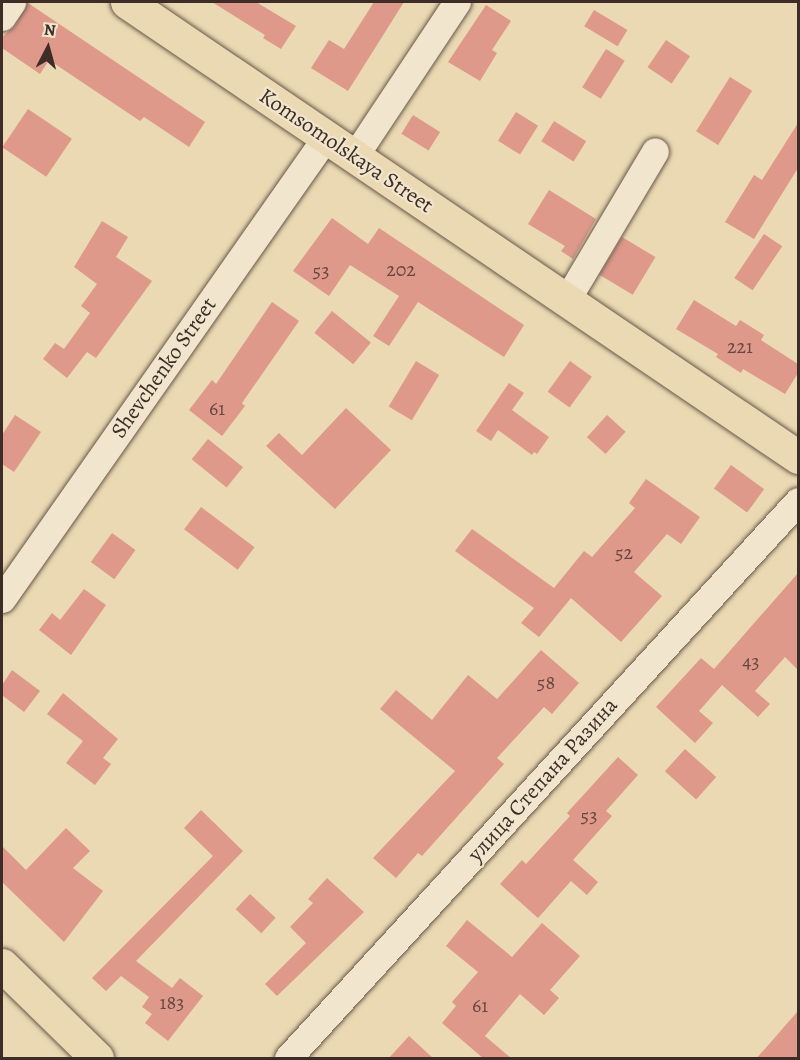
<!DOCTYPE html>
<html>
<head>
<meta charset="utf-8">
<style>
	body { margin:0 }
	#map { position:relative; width:800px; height:1060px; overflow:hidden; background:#ead9b2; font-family:Alegreya,serif }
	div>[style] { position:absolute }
	.building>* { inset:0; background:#de998b; transform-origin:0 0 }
	.roads { filter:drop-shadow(0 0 2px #69584a) drop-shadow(0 0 2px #69584a) }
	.minor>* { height:27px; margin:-13.5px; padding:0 13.5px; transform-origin:13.5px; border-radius:13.5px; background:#f1e6cd }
	.major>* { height:33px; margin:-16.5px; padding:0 16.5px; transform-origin:16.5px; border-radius:16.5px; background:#ead9b2 }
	span { translate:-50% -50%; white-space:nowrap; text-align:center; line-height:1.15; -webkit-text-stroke:4.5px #f1e6cd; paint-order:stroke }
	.number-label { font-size:20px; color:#664840 }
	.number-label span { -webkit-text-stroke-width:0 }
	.street-label { font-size:22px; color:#3e2d27 }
	.frame { position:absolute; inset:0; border:3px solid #3e2d27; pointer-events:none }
	.north { position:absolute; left:18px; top:18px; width:60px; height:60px; -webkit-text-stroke:4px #f1e6cd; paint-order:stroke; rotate:6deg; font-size:16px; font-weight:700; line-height:24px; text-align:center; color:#3e2d27 }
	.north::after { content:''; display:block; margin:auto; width:21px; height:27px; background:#3e2d27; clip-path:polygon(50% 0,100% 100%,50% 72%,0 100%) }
</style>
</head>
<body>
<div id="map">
	<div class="building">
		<div style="clip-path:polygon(212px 2px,256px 2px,296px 26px,281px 49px,263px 38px,265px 35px)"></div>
		<div style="clip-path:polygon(374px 2px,404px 2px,348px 91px,311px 68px,329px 40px,344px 49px)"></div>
		<div style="clip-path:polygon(28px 3px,205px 122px,189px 147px,144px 117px,140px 121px,49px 60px,40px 74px,2px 48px,2px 37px,15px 26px)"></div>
		<div style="clip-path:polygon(486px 5px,511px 21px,492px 50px,497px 53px,480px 81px,448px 62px)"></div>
		<div style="left:594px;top:10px;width:39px;height:19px;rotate:31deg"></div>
		<div style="left:666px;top:40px;width:29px;height:33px;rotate:34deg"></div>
		<div style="left:606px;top:49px;width:22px;height:45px;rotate:32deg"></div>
		<div style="left:730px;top:77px;width:26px;height:64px;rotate:32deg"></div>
		<div style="left:28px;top:109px;width:53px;height:46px;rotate:34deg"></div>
		<div style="left:516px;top:112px;width:26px;height:34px;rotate:32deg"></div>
		<div style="left:413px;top:115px;width:32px;height:22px;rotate:32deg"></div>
		<div style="left:554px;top:121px;width:38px;height:24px;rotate:32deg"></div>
		<div style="clip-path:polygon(798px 123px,798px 168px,754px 239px,725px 222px,754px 175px,762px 180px)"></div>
		<div style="clip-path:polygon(549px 190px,596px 219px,573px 259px,561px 251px,565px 246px,528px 224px)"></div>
		<div style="clip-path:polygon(332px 218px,368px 244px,379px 228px,524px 325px,504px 357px,418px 302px,389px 346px,373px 336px,399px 296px,350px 265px,329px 296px,293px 271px)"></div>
		<div style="clip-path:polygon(102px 221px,128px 237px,116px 257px,152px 281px,96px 358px,87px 352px,67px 378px,43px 359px,55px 343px,64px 349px,90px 313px,81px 306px,97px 284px,74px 267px)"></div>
		<div style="left:764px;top:234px;width:22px;height:53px;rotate:34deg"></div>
		<div style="left:622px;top:237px;width:39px;height:44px;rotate:31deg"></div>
		<div style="clip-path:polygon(694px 300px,736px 326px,740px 320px,764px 335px,761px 340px,798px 364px,798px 373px,785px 394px,743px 369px,741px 373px,716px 357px,718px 354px,676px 329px)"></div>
		<div style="clip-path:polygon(272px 302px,299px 321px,242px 403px,245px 406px,222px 436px,189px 410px,212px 380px,216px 384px)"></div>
		<div style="left:332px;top:311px;width:50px;height:28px;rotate:39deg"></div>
		<div style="left:416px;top:361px;width:27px;height:53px;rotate:31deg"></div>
		<div style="left:570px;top:361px;width:27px;height:38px;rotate:36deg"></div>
		<div style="clip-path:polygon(509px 383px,524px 393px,512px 410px,549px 437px,537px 454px,534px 452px,532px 455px,498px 430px,491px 441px,476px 431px)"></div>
		<div style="clip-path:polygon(346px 408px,391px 450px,335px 509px,266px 446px,279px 433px,302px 455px)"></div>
		<div style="clip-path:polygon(15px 415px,41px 432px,14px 472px,2px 464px,2px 435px)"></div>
		<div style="left:607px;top:415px;width:25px;height:30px;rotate:42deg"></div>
		<div style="left:208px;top:439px;width:45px;height:26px;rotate:39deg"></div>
		<div style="left:731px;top:465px;width:41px;height:29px;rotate:36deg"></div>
		<div style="clip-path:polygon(646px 479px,700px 517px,681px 544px,667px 534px,634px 572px,662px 596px,621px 642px,571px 598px,539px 637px,521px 623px,534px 608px,455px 551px,472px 529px,554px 588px,584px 551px,592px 557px,635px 508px,629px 503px)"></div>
		<div style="left:201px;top:507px;width:67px;height:28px;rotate:37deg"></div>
		<div style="left:112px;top:533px;width:29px;height:36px;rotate:36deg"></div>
		<div style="clip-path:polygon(798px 573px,798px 670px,785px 657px,755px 691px,770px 704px,758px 717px,722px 685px,699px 711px,713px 723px,695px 743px,656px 707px,701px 658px,714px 669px)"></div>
		<div style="clip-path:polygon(84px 589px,106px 605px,71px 655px,39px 630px,52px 613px,60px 620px)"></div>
		<div style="clip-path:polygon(541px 650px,579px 683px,552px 714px,544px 707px,497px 758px,504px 764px,464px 809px,422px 856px,418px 853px,396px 878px,373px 858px,455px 771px,380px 709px,396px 690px,432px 720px,468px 675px,497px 699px)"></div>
		<div style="clip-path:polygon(12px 670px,40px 691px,24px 712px,2px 695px,2px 685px)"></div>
		<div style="clip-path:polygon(63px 693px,118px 739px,103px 758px,111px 764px,95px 785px,66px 763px,83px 741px,47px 714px)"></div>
		<div style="left:685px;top:749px;width:42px;height:30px;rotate:42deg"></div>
		<div style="clip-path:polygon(618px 757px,638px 775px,606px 811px,612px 816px,573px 860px,598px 882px,587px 895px,571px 881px,538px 918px,500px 884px,522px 860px,526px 864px,570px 816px,567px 813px)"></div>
		<div style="clip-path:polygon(201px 810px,243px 851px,136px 961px,172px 988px,180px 978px,203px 996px,168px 1041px,145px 1023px,152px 1014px,142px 1007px,149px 997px,121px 976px,106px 991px,92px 978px,213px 856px,184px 828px)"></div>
		<div style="clip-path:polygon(66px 828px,90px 851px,73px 868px,103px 891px,64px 942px,2px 882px,2px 846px,26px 870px)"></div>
		<div style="clip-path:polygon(327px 878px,364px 912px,277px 996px,265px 984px,306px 943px,290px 927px,313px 903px,308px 899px)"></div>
		<div style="left:250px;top:894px;width:35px;height:21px;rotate:43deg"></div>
		<div style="clip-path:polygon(467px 920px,512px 957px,542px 923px,580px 956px,550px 990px,559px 998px,544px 1015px,520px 994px,485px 1036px,512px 1059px,484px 1059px,442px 1023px,456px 1006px,452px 1002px,478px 972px,446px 946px)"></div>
		<div style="clip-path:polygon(798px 1011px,798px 1059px,756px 1059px)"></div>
		<div style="clip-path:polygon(409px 1036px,434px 1059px,388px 1059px)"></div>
	</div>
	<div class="roads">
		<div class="minor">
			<div style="left:2px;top:17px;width:18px;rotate:-56deg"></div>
			<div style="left:354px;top:157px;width:186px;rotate:-56.4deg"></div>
			<div style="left:566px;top:301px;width:174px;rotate:-59.3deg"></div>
			<div style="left:2px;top:599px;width:564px;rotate:-54.96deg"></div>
			<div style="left:288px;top:1058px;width:755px;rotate:-47.52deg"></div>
		</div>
		<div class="major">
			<div style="left:127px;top:2px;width:811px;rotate:34.14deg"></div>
			<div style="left:2px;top:965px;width:133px;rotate:44.4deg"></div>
		</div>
	</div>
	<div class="number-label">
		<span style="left:401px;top:269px">202</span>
		<span style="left:321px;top:270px">53</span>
		<span style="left:740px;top:346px">221</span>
		<span style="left:217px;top:408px">61</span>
		<span style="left:624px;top:552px">52</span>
		<span style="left:751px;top:661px">43</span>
		<span style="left:546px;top:682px">58</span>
		<span style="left:589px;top:815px">53</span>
		<span style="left:172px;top:1002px">183</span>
		<span style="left:480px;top:1005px">61</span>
	</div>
	<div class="street-label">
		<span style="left:346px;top:151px;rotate:34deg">Komsomolskaya Street</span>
		<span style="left:164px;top:368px;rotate:-55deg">Shevchenko Street</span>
		<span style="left:543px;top:780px;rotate:-48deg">улица Степана Разина</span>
	</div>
	<div class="frame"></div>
	<div class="north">N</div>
</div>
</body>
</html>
